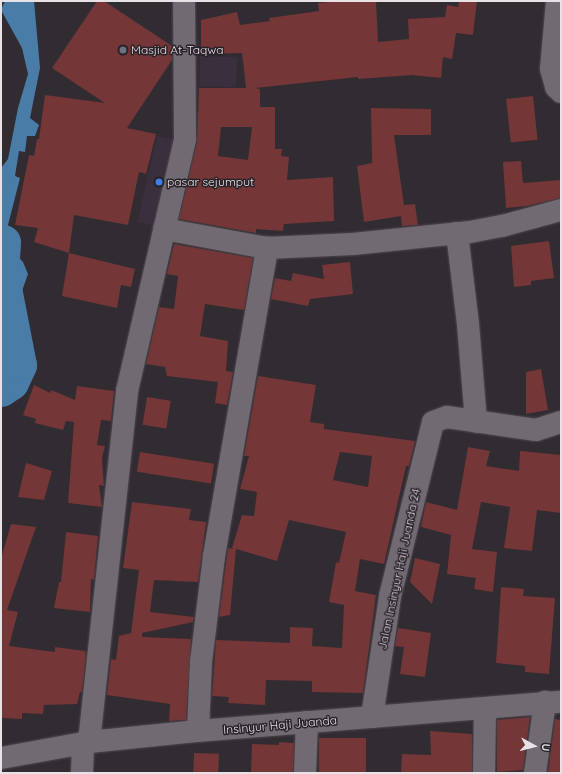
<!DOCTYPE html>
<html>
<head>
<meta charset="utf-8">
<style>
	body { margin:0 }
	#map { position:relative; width:562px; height:774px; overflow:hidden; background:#312b32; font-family:Quicksand,sans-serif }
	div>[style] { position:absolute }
	.built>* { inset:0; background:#3a2f3c; transform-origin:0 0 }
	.water>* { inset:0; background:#497da8 }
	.river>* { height:35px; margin:-17.5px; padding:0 17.5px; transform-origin:17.5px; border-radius:17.5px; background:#497da8 }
	.building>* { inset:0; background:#743637; transform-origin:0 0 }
	.roads { filter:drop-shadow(0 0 1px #4e494f) drop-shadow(0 0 1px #4e494f) }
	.minor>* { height:22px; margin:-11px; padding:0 11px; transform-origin:11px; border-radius:11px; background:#716a72 }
	.dots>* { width:11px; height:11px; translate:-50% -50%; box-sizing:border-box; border:2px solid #272128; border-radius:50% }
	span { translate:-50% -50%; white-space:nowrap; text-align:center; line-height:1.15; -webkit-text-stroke:3px #272128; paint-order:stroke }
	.poi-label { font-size:12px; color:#e6e2e6 }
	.left { translate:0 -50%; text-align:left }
	.street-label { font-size:12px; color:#e6e2e6 }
	.frame { position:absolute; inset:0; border:2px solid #e6e2e6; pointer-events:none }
	.north { position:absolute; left:514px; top:726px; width:40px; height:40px; -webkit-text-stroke:3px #272128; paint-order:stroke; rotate:97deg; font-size:11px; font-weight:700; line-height:16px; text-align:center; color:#e6e2e6 }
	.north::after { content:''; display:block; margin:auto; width:14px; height:18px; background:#e6e2e6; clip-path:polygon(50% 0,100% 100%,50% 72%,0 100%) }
</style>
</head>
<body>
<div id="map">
	<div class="built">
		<div style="left:200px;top:56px;width:37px;height:30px;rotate:2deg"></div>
		<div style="left:157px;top:136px;width:26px;height:88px;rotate:13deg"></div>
	</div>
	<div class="water">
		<div style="clip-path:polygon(5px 1px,34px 1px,40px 68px,30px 118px,39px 125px,35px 136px,27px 136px,25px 152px,19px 151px,15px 176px,20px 178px,8px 225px,10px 248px,23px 262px,28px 274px,22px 291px,1px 289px,1px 168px,8px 159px,18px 108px,28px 74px,22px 48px,1px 10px)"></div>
		<div style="clip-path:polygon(6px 328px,24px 332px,27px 359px,14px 394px,1px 395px,1px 380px,11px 370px,13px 351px)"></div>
	</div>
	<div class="river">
		<div style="left:1px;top:389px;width:12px;rotate:-35deg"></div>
		<div style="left:11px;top:382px;width:19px;rotate:-65deg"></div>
		<div style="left:19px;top:365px;width:95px;rotate:-101deg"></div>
		<div style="left:1px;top:272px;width:30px;rotate:-86deg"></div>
	</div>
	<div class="building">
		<div style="clip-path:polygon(97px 1px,104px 1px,172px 46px,172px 60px,127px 128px,156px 134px,146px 174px,139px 172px,128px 225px,74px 215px,69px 253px,34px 242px,38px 228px,15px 225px,29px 155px,34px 156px,37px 139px,39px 139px,45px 95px,105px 103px,52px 68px)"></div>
		<div style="clip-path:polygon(evenodd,341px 1px,376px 1px,378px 42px,409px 39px,408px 19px,445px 17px,447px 5px,458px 7px,459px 1px,477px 1px,473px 35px,456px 33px,452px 59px,443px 57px,441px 78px,412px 75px,358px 79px,358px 77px,255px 88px,260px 89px,260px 107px,275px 107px,275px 149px,282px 149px,281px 156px,289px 157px,287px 180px,333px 177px,334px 221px,284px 224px,283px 231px,256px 229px,256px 233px,179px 219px,197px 142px,199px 88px,246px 88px,242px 53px,201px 54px,201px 20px,237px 12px,240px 25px,270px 21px,269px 18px,319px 11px,318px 3px,341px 1px,221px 127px,252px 127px,248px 160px,218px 156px,221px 127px)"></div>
		<div style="left:533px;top:96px;width:44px;height:27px;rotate:84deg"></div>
		<div style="clip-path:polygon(371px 108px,431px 109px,431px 135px,394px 135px,404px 205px,415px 204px,418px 225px,402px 226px,401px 216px,364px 222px,357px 166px,372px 163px)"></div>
		<div style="clip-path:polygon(521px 161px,523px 183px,561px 180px,561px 198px,527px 206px,506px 208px,503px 162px)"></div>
		<div style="clip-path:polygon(549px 241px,554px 278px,531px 281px,531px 285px,514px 287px,511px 246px)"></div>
		<div style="clip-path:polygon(174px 244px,253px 258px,244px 310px,205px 304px,200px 336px,228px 341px,226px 371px,233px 372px,227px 405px,215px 403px,218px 382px,167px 376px,165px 367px,146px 364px,159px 307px,174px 309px,178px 276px,167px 274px)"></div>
		<div style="clip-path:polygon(69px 253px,135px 269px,131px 287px,121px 285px,117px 308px,62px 296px)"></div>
		<div style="clip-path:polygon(350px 262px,353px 294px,310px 299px,308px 306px,271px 299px,275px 278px,291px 281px,293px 273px,324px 279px,322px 265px)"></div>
		<div style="clip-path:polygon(541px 369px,548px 410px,526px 414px,526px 372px)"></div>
		<div style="clip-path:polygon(evenodd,258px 376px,316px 385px,310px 422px,324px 424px,324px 429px,415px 441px,409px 466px,406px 466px,384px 564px,360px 559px,355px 591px,376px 595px,363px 693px,312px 692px,312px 681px,266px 680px,265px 705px,228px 703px,229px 697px,212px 696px,216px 640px,290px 643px,290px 627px,313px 628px,312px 646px,342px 648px,344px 605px,329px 602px,336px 562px,339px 563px,346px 532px,289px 520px,277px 561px,236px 549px,230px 615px,219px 617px,228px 548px,235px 549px,232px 548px,242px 515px,254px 516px,257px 492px,240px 489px,249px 456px,244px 456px,258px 376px,340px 452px,372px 456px,368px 487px,333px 480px,340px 452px)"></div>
		<div style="clip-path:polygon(34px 385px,50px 393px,51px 390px,75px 400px,77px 386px,114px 391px,111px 421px,101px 420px,97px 445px,105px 446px,102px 458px,104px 486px,99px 485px,102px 507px,68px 503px,74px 422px,66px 421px,63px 430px,35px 423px,36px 419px,23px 415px)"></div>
		<div style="left:147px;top:397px;width:24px;height:28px;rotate:9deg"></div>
		<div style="clip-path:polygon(468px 447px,490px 451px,486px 466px,519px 471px,520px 451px,561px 455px,561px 513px,537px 510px,532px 551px,504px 548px,510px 507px,481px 502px,472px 549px,497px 552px,493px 592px,474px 589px,476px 578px,447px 574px,451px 535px,421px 527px,426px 502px,457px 510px)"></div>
		<div style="left:140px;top:452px;width:75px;height:20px;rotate:9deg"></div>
		<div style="clip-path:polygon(26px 463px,52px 471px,44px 500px,18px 497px)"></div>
		<div style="clip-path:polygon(132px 502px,191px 509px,189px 520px,206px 522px,198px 582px,154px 580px,150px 612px,194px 617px,193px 622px,142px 633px,142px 637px,191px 639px,186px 720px,169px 721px,170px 704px,107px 695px,111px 659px,116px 660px,119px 636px,131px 633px,139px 570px,123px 568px)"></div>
		<div style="clip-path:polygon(11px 524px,36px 527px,7px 610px,18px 612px,9px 646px,55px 652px,55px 647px,85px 651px,86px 656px,82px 692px,80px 692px,77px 704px,44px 705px,43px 714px,22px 713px,22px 719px,1px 718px,1px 559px)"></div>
		<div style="clip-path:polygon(66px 532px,98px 536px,94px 580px,91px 579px,90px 612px,54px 608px,59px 582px,61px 582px)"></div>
		<div style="clip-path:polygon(415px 558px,440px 564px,432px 604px,410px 582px)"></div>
		<div style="clip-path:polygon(501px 587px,524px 589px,523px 596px,555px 598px,549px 674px,525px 672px,525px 666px,496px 663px)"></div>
		<div style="clip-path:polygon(398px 628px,431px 633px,425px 677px,400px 674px,404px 647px,395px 646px)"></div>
		<div style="clip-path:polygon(530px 717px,523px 770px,497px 772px,497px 720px)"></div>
		<div style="clip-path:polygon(555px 719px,561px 720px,561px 773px,548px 773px)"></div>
		<div style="clip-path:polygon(430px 731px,472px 734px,472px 773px,401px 773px,402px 754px,431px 755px)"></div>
		<div style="left:319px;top:738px;width:47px;height:35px"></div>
		<div style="clip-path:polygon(279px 742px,294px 743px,293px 773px,251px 773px,252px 744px,279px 745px)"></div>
		<div style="left:194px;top:753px;width:25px;height:20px;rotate:2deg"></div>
	</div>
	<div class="roads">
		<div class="minor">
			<div style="left:557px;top:1px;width:68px;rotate:95deg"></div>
			<div style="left:551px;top:69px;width:19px;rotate:74deg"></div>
			<div style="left:556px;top:87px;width:7px;rotate:45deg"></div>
			<div style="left:164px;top:229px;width:105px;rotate:10.5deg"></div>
			<div style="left:267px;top:248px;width:86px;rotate:-2.7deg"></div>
			<div style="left:353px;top:244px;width:118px;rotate:-5.9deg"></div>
			<div style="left:470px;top:232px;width:33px;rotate:-11deg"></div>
			<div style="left:502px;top:226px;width:61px;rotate:-15.2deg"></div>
			<div style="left:457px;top:233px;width:92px;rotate:83.1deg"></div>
			<div style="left:468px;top:324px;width:98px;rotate:85.3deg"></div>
			<div style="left:372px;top:717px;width:122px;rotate:-81.5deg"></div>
			<div style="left:390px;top:596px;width:179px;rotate:-76.1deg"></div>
			<div style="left:433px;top:422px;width:15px;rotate:-20deg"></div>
			<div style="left:447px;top:417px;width:90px;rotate:8.3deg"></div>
			<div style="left:536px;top:430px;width:26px;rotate:-18deg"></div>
			<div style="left:198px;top:731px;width:69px;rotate:-87.5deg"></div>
			<div style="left:201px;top:662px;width:107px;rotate:-83deg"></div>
			<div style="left:214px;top:556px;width:313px;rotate:-80.2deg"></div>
			<div style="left:89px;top:742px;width:353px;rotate:-83.8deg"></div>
			<div style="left:127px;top:391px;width:259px;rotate:-77deg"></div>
			<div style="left:185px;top:139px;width:138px;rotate:-90.4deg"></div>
			<div style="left:1px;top:758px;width:89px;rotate:-10.3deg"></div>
			<div style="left:89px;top:742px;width:110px;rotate:-5.8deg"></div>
			<div style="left:198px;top:731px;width:364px;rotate:-4.6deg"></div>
			<div style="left:82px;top:773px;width:30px;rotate:-88deg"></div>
			<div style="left:305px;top:773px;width:51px;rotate:-87.8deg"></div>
			<div style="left:484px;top:773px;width:64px;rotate:-89.1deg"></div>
			<div style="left:535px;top:773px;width:72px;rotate:-82deg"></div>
		</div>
	</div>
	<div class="dots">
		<div style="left:123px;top:50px;background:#6b7280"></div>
		<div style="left:159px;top:182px;background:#3f7fe0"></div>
	</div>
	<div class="poi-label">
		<span class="left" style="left:131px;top:50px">Masjid At-Taqwa</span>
		<span class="left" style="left:167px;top:182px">pasar sejumput</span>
	</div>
	<div class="street-label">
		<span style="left:399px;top:569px;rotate:-78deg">Jalan Insinyur Haji Juanda 24</span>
		<span style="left:280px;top:725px;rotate:-5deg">Insinyur Haji Juanda</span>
	</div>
	<div class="frame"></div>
	<div class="north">U</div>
</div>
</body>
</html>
